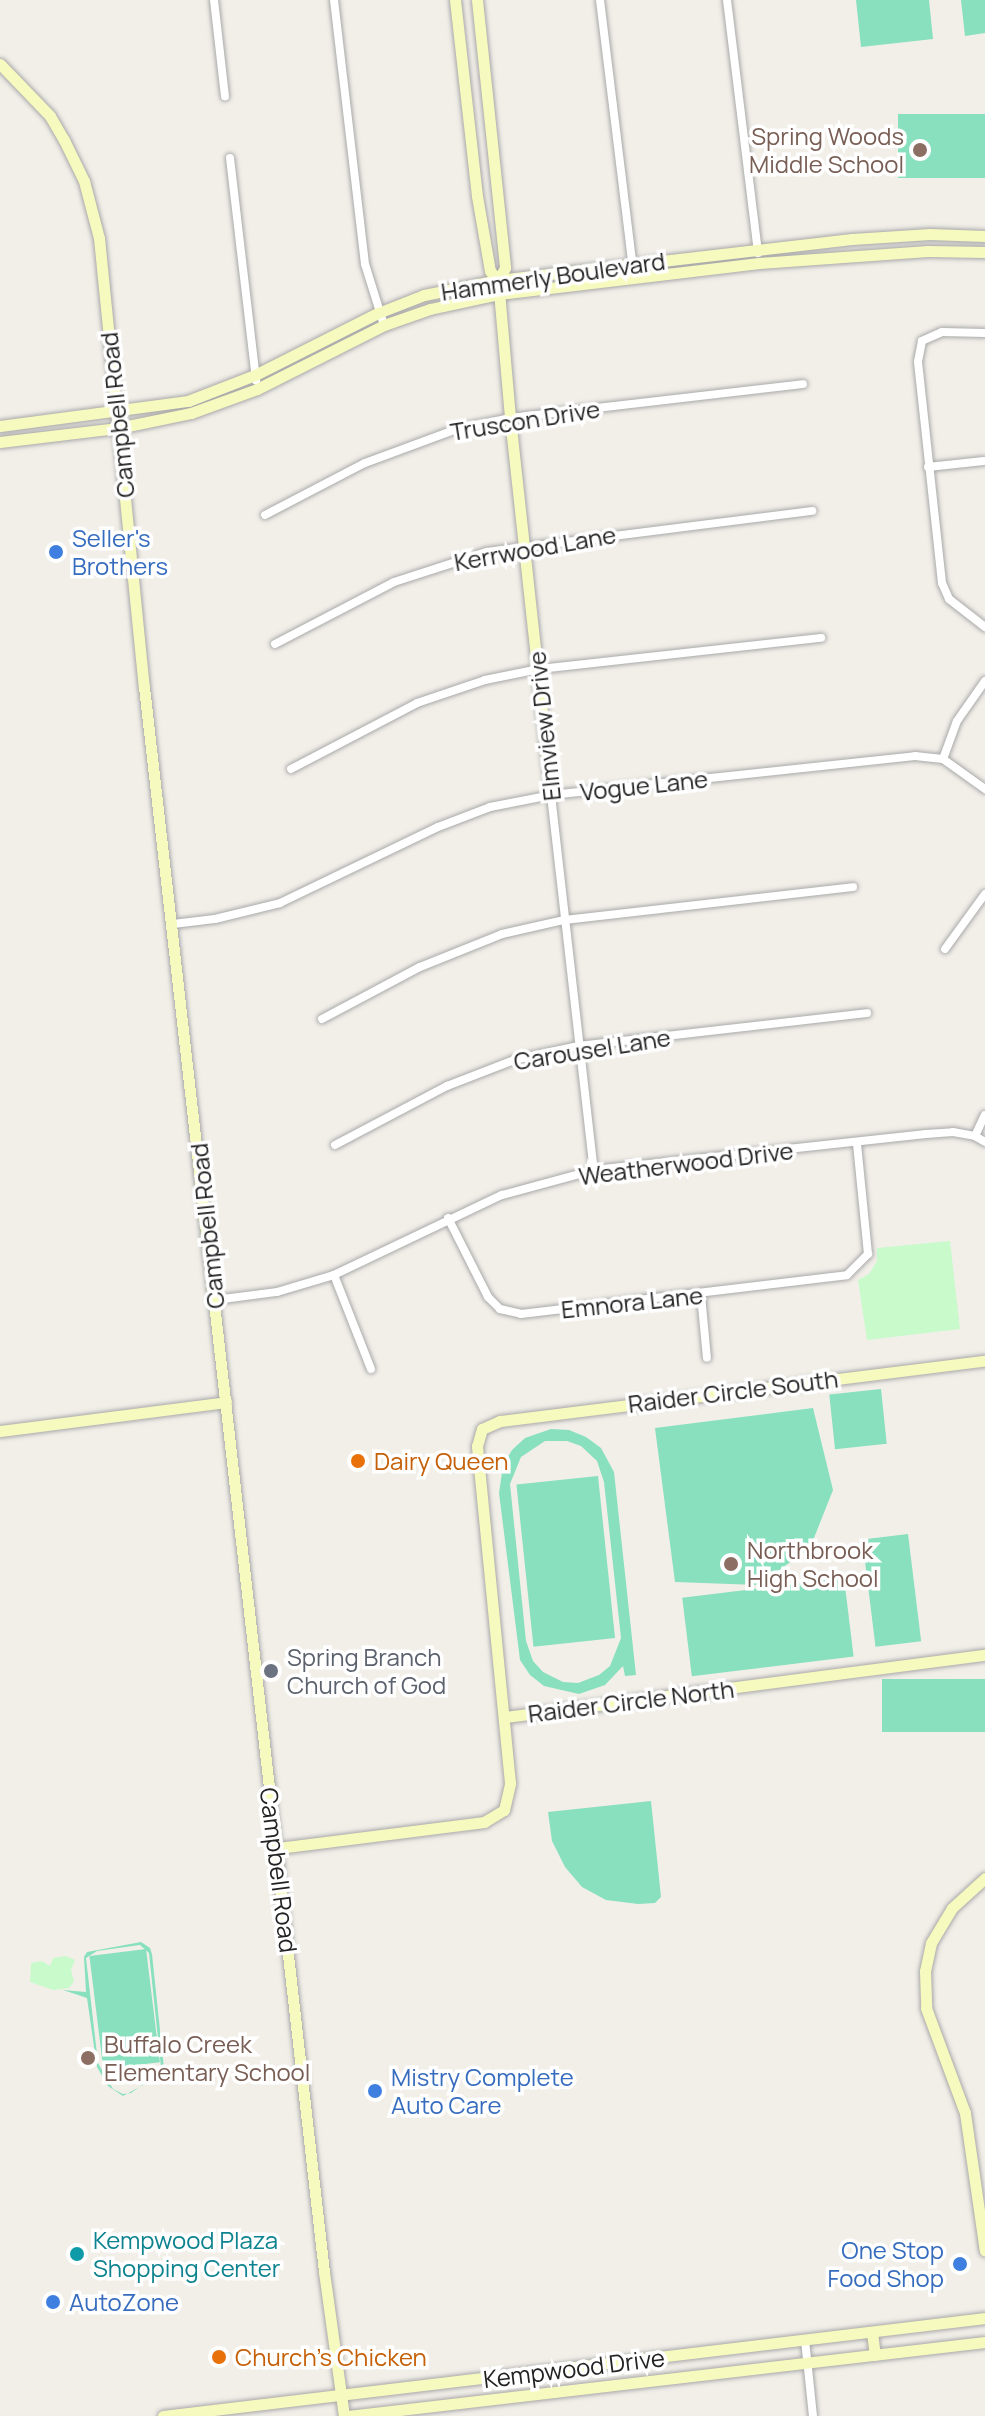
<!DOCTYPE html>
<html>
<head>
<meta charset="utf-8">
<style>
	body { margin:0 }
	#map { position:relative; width:985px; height:2416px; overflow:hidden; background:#f2efe9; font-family:Manrope,sans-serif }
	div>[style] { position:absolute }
	.park>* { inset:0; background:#c8facc }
	.pitch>* { inset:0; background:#88e0be; transform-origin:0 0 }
	.roads { filter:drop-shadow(0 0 2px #a9a9a9) drop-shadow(0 0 2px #a9a9a9) }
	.street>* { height:8px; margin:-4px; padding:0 4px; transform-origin:4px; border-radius:4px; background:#fff }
	.secondary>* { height:11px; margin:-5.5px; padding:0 5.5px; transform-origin:5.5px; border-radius:5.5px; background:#f7fabf }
	.dots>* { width:22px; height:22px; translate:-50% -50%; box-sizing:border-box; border:4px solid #fff; border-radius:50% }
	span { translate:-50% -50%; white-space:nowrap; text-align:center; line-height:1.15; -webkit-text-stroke:7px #fff; paint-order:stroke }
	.education-label { font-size:24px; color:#785e54 }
	.right { translate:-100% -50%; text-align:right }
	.left { translate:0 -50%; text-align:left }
	.street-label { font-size:24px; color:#222 }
	.shop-label { font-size:24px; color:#366cbe }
	.food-label { font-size:24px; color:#c56008 }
	.worship-label { font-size:24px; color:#5b616d }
	.culture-label { font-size:24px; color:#0d838f }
</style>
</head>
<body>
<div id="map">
	<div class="park">
		<div style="clip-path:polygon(950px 1241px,960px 1329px,867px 1340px,858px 1280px,869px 1274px,877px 1261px,877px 1248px)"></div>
		<div style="clip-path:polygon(66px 1956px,75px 1960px,71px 1970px,74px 1981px,69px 1988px,53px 1990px,30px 1982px,31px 1963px,42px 1961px,50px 1966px,53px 1958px)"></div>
	</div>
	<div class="pitch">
		<div style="clip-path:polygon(856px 0,929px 0,933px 39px,861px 47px)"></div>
		<div style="clip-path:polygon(961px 0,985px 0,985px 33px,965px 36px)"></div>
		<div style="left:985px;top:114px;width:64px;height:87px;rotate:90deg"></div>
		<div style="left:881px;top:1389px;width:55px;height:52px;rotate:84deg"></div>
		<div style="clip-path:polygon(813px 1408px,833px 1490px,810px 1548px,758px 1585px,675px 1582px,655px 1428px)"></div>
		<div style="clip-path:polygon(evenodd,551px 1429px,569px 1430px,586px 1437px,601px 1448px,614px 1472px,636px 1675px,625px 1676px,623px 1666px,605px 1685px,579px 1694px,544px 1686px,530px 1675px,520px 1660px,499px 1493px,503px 1466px,512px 1450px,525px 1438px,551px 1429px,545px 1441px,567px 1441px,581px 1446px,597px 1461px,604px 1482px,621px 1638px,610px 1666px,599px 1675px,578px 1683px,563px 1682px,543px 1672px,533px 1661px,526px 1641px,510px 1484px,521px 1457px,545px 1441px)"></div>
		<div style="left:598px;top:1476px;width:163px;height:82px;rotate:84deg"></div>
		<div style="left:908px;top:1534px;width:108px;height:46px;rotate:83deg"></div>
		<div style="left:844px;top:1578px;width:79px;height:163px;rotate:83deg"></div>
		<div style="left:985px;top:1679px;width:53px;height:103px;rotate:90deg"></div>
		<div style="clip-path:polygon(651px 1801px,661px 1897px,655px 1903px,638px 1904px,606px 1900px,582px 1887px,565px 1867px,552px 1841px,548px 1812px)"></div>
		<div style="clip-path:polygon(evenodd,141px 1942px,150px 1948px,152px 1954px,164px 2068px,154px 2079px,123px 2096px,108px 2086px,97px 2067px,87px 1998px,63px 1990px,86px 1992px,84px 1957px,87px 1952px,141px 1942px,140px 1945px,149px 1953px,161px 2067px,152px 2078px,131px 2093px,123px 2094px,113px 2089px,98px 2063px,86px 1958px,97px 1951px,140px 1945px)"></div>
		<div style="left:146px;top:1949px;width:114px;height:57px;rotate:83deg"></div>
	</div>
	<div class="roads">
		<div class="street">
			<div style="left:214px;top:0;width:97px;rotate:83.5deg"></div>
			<div style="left:334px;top:0;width:266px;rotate:83.3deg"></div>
			<div style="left:365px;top:264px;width:64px;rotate:72.7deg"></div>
			<div style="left:600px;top:0;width:279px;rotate:83deg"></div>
			<div style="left:727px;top:0;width:255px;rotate:83deg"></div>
			<div style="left:230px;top:158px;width:224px;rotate:83.3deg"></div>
			<div style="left:985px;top:333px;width:43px;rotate:-178.7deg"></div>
			<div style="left:942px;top:332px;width:22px;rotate:156deg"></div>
			<div style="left:922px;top:341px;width:21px;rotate:101deg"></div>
			<div style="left:918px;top:362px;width:222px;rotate:83.8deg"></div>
			<div style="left:942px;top:583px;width:17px;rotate:66deg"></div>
			<div style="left:949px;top:599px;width:46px;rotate:37.9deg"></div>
			<div style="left:928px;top:467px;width:56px;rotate:-6.1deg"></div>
			<div style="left:265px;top:515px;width:113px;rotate:-27.5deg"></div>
			<div style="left:365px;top:463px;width:98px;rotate:-20.3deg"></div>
			<div style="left:457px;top:429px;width:54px;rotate:-11.7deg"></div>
			<div style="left:510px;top:418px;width:295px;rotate:-6.6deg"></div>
			<div style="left:275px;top:644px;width:134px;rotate:-27.5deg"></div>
			<div style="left:394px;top:582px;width:98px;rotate:-17.9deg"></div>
			<div style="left:487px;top:552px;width:328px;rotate:-7.2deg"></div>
			<div style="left:943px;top:759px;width:40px;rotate:-69.8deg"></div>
			<div style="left:957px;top:721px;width:49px;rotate:-55deg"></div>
			<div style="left:291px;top:769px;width:142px;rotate:-27.6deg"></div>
			<div style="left:417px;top:703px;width:72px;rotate:-18.7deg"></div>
			<div style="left:485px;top:680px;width:55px;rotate:-11.5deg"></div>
			<div style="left:539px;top:669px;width:284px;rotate:-6.3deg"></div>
			<div style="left:551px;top:795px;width:377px;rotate:83.5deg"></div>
			<div style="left:173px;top:924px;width:42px;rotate:-6.8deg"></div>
			<div style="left:215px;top:919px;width:67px;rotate:-13.8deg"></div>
			<div style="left:280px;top:903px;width:175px;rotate:-25.7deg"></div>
			<div style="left:438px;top:827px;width:56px;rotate:-21deg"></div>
			<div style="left:490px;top:807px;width:62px;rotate:-11.1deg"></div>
			<div style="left:551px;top:795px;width:366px;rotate:-6.1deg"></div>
			<div style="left:915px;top:756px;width:28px;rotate:6deg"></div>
			<div style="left:943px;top:759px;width:52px;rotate:35.5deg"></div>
			<div style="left:945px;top:949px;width:68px;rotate:-54deg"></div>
			<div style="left:322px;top:1019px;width:111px;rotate:-28deg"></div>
			<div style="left:420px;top:967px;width:88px;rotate:-21.9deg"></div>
			<div style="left:502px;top:934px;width:64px;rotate:-12.7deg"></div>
			<div style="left:564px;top:920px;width:291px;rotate:-6.5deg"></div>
			<div style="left:975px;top:1136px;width:23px;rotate:-65deg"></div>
			<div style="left:335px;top:1145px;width:127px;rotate:-27.8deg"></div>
			<div style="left:447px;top:1086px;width:72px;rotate:-21.2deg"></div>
			<div style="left:514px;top:1060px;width:66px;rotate:-12.3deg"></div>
			<div style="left:578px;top:1046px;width:291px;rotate:-6.5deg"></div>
			<div style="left:448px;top:1218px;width:89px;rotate:63.1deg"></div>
			<div style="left:488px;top:1297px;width:17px;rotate:45deg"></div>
			<div style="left:500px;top:1309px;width:22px;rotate:13deg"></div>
			<div style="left:521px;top:1314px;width:328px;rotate:-6.8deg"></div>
			<div style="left:847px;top:1275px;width:30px;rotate:-45deg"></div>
			<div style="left:868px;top:1254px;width:112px;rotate:-95.7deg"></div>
			<div style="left:334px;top:1275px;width:101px;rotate:68.5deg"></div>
			<div style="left:701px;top:1295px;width:63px;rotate:84.6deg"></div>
			<div style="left:215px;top:1300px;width:63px;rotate:-7.4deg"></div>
			<div style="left:277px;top:1292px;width:59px;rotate:-16.6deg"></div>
			<div style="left:334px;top:1275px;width:186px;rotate:-25.5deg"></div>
			<div style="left:502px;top:1195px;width:95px;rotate:-15.2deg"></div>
			<div style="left:594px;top:1170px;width:334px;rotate:-6.2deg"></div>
			<div style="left:926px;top:1134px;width:27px;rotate:-4deg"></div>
			<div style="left:953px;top:1132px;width:22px;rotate:10deg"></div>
			<div style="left:975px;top:1136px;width:12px;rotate:31deg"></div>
			<div style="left:805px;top:2340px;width:76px;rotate:84deg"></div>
		</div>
		<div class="secondary">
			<div style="left:455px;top:0;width:197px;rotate:83.6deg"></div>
			<div style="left:477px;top:196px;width:76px;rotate:80.2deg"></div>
			<div style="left:490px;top:271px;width:12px;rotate:48deg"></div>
			<div style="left:477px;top:0;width:269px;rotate:84deg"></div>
			<div style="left:505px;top:268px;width:14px;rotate:120deg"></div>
			<div style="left:498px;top:280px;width:139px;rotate:85deg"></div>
			<div style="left:510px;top:418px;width:379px;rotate:83.8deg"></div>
			<div style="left:0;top:64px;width:72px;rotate:46.1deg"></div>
			<div style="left:50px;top:116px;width:28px;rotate:60deg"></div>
			<div style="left:64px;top:140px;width:46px;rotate:64deg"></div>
			<div style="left:84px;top:181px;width:59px;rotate:75.3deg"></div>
			<div style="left:99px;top:238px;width:451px;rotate:84.3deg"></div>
			<div style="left:144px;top:687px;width:1595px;rotate:83.52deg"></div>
			<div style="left:324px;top:2272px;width:145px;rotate:82.1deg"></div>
			<div style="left:0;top:426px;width:190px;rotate:-7.6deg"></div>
			<div style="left:188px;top:401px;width:72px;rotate:-21.2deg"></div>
			<div style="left:255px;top:375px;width:138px;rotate:-26.8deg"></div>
			<div style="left:378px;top:313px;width:49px;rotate:-21.4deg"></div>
			<div style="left:424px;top:295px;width:76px;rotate:-11.5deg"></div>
			<div style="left:498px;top:280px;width:356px;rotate:-6.6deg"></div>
			<div style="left:852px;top:239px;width:78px;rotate:-3.7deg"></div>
			<div style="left:930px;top:234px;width:55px;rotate:2.1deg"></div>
			<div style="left:0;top:442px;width:119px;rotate:-6.8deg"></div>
			<div style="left:118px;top:428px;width:75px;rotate:-11.6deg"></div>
			<div style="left:191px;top:413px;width:70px;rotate:-20deg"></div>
			<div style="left:257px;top:389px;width:142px;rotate:-26.7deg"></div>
			<div style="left:384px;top:325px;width:49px;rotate:-19.2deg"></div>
			<div style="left:430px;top:309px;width:71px;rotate:-12.3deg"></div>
			<div style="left:499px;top:294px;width:262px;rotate:-6.8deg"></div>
			<div style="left:759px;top:263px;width:169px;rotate:-4.1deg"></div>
			<div style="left:928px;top:251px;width:57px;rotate:1deg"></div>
			<div style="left:0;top:1431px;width:228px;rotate:-7.3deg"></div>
			<div style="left:505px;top:1717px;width:484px;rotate:-7.4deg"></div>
			<div style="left:278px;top:1848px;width:208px;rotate:-7.2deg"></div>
			<div style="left:484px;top:1822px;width:23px;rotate:-31deg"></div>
			<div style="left:504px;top:1810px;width:28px;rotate:-77deg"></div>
			<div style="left:510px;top:1783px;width:339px;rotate:-95.6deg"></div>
			<div style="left:477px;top:1446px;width:18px;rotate:-74deg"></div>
			<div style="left:482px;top:1429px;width:20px;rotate:-24deg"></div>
			<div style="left:500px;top:1421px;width:489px;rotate:-7.1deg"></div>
			<div style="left:985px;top:1878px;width:45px;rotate:137.7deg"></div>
			<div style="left:952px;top:1908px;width:41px;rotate:121deg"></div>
			<div style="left:931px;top:1943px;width:29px;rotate:102deg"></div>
			<div style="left:925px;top:1971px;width:37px;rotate:88deg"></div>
			<div style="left:926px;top:2008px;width:112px;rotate:69.6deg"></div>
			<div style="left:965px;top:2113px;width:139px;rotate:81.8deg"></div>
			<div style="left:872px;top:2332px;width:23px;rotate:83deg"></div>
			<div style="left:163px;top:2416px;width:828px;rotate:-6.8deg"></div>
			<div style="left:348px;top:2416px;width:641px;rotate:-6.63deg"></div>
		</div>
	</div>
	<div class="dots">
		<div style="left:920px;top:150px;background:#8d6e63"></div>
		<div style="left:56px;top:552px;background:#3f7fe0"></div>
		<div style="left:358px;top:1461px;background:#e8710a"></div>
		<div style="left:731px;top:1564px;background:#8d6e63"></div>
		<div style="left:271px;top:1671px;background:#6b7280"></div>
		<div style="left:88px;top:2058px;background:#8d6e63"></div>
		<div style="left:375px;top:2091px;background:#3f7fe0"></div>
		<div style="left:77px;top:2254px;background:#0f9aa8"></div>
		<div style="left:960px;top:2264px;background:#3f7fe0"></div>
		<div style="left:53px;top:2302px;background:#3f7fe0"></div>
		<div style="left:219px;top:2357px;background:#e8710a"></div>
	</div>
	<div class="education-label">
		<span class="right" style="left:904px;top:150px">Spring Woods<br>Middle School</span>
		<span class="left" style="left:747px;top:1564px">Northbrook<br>High School</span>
		<span class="left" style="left:104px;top:2058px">Buffalo Creek<br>Elementary School</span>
	</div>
	<div class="street-label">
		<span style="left:553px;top:276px;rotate:-8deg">Hammerly Boulevard</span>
		<span style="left:117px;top:415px;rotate:-96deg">Campbell Road</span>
		<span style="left:525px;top:420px;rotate:-9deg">Truscon Drive</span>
		<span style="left:535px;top:548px;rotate:-10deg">Kerrwood Lane</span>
		<span style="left:544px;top:726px;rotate:-96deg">Elmview Drive</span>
		<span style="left:644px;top:785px;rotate:-6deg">Vogue Lane</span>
		<span style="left:592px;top:1049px;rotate:-9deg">Carousel Lane</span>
		<span style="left:686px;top:1163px;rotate:-7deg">Weatherwood Drive</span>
		<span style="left:207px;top:1226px;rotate:-96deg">Campbell Road</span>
		<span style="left:632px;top:1302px;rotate:-6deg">Emnora Lane</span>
		<span style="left:733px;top:1391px;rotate:-7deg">Raider Circle South</span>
		<span style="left:631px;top:1701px;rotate:-7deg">Raider Circle North</span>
		<span style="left:279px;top:1870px;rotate:83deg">Campbell Road</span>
		<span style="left:574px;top:2368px;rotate:-7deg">Kempwood Drive</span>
	</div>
	<div class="shop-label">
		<span class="left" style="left:72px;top:552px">Seller's<br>Brothers</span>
		<span class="left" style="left:391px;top:2091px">Mistry Complete<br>Auto Care</span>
		<span class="right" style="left:944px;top:2264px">One Stop<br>Food Shop</span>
		<span class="left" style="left:69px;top:2302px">AutoZone</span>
	</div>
	<div class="food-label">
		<span class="left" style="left:374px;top:1461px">Dairy Queen</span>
		<span class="left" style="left:235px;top:2357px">Church's Chicken</span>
	</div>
	<div class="worship-label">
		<span class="left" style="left:287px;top:1671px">Spring Branch<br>Church of God</span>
	</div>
	<div class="culture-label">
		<span class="left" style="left:93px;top:2254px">Kempwood Plaza<br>Shopping Center</span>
	</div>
</div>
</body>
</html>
